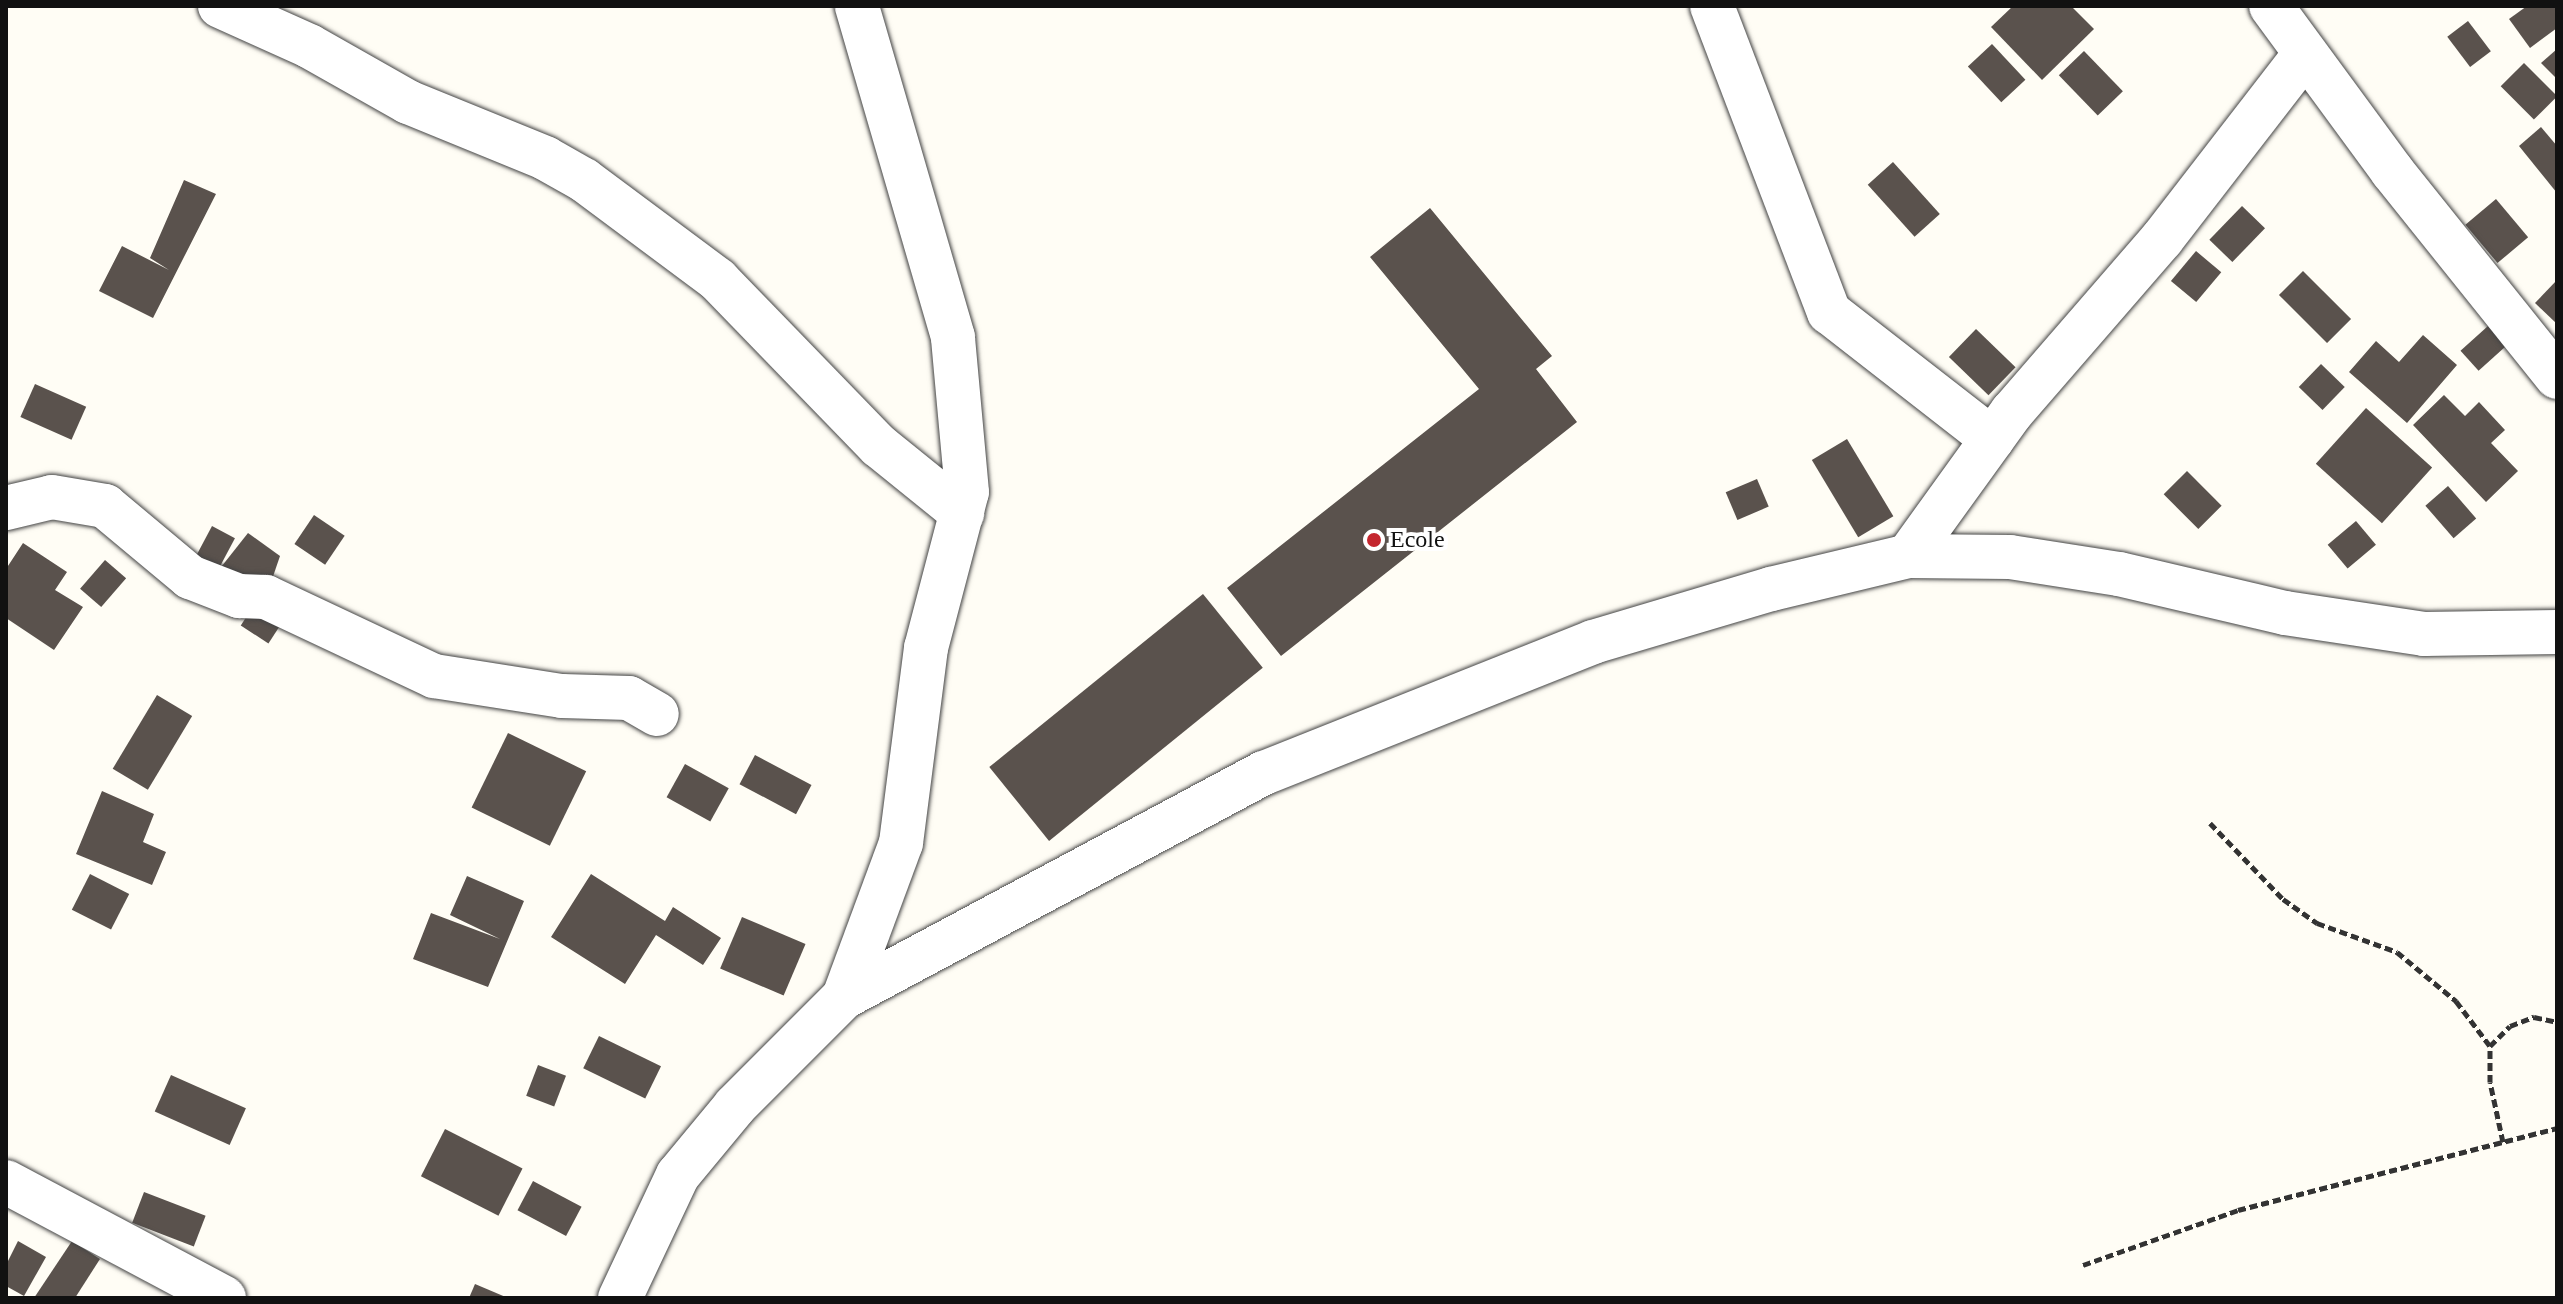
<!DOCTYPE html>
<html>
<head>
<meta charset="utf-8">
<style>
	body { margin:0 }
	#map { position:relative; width:2563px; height:1304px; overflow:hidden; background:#fffdf5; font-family:Georgia,serif }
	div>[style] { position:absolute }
	.building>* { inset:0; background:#5a524d; transform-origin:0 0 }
	.path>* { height:5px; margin-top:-2.5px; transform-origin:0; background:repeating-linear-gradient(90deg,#333 0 8px,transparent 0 12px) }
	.roads { filter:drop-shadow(0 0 2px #444) drop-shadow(0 0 2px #444) }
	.street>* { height:44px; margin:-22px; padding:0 22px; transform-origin:22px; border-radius:22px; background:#fff }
	.dots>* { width:22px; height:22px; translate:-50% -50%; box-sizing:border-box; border:4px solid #fff; border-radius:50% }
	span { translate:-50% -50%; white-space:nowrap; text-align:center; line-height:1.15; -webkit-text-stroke:8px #fff; paint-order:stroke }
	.poi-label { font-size:24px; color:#111 }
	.left { translate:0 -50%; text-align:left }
	.frame { position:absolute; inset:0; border:8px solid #111; pointer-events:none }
</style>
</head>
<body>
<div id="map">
	<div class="building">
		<div style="clip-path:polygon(2013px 6px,2071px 6px,2094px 29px,2042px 80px,1991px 27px)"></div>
		<div style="clip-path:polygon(2527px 6px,2557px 6px,2557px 28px,2530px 48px,2509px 19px)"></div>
		<div style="left:2468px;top:21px;width:38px;height:26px;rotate:53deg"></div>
		<div style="left:1992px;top:44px;width:49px;height:33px;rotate:47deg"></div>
		<div style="clip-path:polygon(2557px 49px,2557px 79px,2541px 63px)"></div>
		<div style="left:2084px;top:51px;width:56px;height:35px;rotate:46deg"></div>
		<div style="left:2524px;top:63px;width:47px;height:33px;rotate:45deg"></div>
		<div style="clip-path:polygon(2541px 127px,2557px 146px,2557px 193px,2519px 146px)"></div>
		<div style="left:1893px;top:162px;width:70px;height:34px;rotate:48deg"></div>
		<div style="clip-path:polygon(184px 180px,216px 194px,153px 318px,99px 291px,122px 246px,169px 270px,150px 258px)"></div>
		<div style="left:2496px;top:199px;width:50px;height:40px;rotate:50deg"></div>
		<div style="left:2242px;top:206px;width:32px;height:47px;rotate:44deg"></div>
		<div style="clip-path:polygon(1430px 208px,1552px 356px,1536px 369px,1577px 422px,1281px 656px,1227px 588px,1479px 389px,1370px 257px)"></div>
		<div style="left:2196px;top:251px;width:33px;height:39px;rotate:40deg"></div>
		<div style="left:2303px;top:271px;width:68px;height:34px;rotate:45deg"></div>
		<div style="clip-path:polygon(2557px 280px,2557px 324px,2535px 303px)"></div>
		<div style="left:2488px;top:326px;width:27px;height:37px;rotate:48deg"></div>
		<div style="left:1976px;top:329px;width:55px;height:39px;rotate:44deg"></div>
		<div style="clip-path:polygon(2423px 335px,2457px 365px,2407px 423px,2349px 372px,2376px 341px,2399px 362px)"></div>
		<div style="left:2321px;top:364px;width:33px;height:32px;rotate:44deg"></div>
		<div style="left:35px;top:384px;width:56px;height:36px;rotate:24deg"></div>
		<div style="clip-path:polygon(2444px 395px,2465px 416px,2479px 402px,2505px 430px,2491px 443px,2518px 471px,2486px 502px,2413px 425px)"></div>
		<div style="left:2366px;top:408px;width:89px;height:75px;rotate:42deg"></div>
		<div style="left:1847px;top:439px;width:90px;height:41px;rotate:59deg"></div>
		<div style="left:2187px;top:471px;width:49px;height:33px;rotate:45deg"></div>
		<div style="left:1757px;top:479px;width:30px;height:34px;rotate:67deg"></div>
		<div style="left:2448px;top:486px;width:43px;height:30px;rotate:49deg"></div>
		<div style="left:314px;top:515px;width:37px;height:35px;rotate:34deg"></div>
		<div style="left:2356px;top:521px;width:31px;height:37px;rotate:50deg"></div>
		<div style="left:212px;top:526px;width:26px;height:43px;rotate:28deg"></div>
		<div style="clip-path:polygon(248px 533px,280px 556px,266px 597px,214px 576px)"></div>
		<div style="clip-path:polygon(23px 543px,67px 572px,55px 590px,83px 607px,54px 650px,6px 618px,6px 569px)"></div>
		<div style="left:105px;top:560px;width:28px;height:38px;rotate:41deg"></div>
		<div style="left:1203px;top:594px;width:95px;height:275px;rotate:51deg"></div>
		<div style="left:256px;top:602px;width:33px;height:28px;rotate:33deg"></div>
		<div style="left:157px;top:695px;width:41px;height:86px;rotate:31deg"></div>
		<div style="left:508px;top:733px;width:87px;height:83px;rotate:26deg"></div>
		<div style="left:755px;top:755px;width:64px;height:33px;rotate:28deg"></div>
		<div style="left:685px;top:764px;width:50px;height:38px;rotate:29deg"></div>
		<div style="clip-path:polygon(102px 791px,154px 814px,143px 842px,166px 852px,152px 885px,76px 854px)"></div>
		<div style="left:90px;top:874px;width:44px;height:40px;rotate:27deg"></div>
		<div style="clip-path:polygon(591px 874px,665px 921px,673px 907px,721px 938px,703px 965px,656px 935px,625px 984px,551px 937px)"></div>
		<div style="clip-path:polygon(467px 876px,524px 901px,488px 987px,413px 959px,431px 913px,500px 939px,450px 915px)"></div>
		<div style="left:742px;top:917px;width:69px;height:56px;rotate:23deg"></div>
		<div style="left:599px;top:1036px;width:69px;height:36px;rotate:26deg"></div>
		<div style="left:538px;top:1065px;width:30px;height:33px;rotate:21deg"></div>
		<div style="left:171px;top:1075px;width:82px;height:40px;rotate:24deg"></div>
		<div style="left:445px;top:1129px;width:87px;height:53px;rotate:27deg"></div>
		<div style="left:533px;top:1181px;width:55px;height:33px;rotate:28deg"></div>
		<div style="left:144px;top:1192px;width:66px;height:33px;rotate:21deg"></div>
		<div style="clip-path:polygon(18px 1241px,46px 1257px,24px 1296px,6px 1286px,6px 1265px)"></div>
		<div style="clip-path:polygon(72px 1241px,100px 1259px,75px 1298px,34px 1298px)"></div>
		<div style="clip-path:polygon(475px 1284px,508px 1298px,469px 1298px)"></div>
	</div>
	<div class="path">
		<div style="left:2210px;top:823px;width:105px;rotate:46.2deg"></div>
		<div style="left:2283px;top:899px;width:42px;rotate:35.2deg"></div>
		<div style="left:2317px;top:923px;width:85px;rotate:19.9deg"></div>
		<div style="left:2397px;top:952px;width:77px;rotate:39.7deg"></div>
		<div style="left:2456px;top:1001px;width:56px;rotate:52.9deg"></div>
		<div style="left:2503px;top:1142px;width:61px;rotate:-102.2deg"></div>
		<div style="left:2490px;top:1082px;width:36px;rotate:-90deg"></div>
		<div style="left:2490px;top:1046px;width:28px;rotate:-45deg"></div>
		<div style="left:2510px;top:1026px;width:26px;rotate:-21deg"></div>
		<div style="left:2534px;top:1017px;width:24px;rotate:12deg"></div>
		<div style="left:2083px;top:1265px;width:164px;rotate:-19.5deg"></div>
		<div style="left:2238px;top:1210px;width:329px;rotate:-14.4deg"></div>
	</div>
	<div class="roads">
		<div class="street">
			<div style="left:220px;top:6px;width:98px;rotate:24.2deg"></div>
			<div style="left:309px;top:46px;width:114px;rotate:29.5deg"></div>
			<div style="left:408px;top:102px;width:148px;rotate:22.2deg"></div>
			<div style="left:545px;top:158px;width:45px;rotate:29.4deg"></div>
			<div style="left:584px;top:180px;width:167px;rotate:36.7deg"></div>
			<div style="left:718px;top:280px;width:231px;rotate:45.9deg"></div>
			<div style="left:879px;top:446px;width:107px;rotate:38.9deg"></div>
			<div style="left:1712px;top:6px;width:328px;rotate:69.1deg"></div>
			<div style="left:1829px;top:312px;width:207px;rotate:37.9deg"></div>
			<div style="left:2271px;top:6px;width:205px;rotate:53.7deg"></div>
			<div style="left:2392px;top:171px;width:264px;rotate:51.3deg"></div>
			<div style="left:6px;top:508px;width:47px;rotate:-13.4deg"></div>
			<div style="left:52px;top:497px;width:54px;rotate:9.6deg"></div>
			<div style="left:105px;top:506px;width:111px;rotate:39.9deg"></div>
			<div style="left:190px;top:577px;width:53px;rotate:21.2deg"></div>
			<div style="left:239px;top:596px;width:27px;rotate:2deg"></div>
			<div style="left:266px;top:597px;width:186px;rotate:25.2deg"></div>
			<div style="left:434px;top:676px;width:130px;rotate:8.9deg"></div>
			<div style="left:562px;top:696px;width:67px;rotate:1.7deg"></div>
			<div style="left:629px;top:698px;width:32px;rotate:30deg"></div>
			<div style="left:1908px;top:556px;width:178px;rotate:-54.2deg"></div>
			<div style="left:2012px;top:412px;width:229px;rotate:-49.1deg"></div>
			<div style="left:2162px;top:239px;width:234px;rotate:-52.3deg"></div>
			<div style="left:844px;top:997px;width:476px;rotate:-28.1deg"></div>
			<div style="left:1264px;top:773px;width:354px;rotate:-21.7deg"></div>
			<div style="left:1593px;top:642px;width:186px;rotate:-16.6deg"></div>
			<div style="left:1771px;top:589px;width:141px;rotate:-13.5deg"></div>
			<div style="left:1908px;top:556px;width:102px;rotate:0.6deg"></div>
			<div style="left:2010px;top:557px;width:110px;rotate:8.9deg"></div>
			<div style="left:2119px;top:574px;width:171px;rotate:13.2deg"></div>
			<div style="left:2285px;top:613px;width:141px;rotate:8.6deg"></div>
			<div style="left:2424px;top:634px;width:133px;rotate:-0.9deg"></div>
			<div style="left:6px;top:1182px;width:247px;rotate:28deg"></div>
			<div style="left:620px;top:1298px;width:136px;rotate:-64.8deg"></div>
			<div style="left:678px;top:1175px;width:89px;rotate:-50.4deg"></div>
			<div style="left:735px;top:1106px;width:154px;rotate:-45deg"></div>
			<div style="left:844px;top:997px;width:164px;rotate:-69.7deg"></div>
			<div style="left:901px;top:843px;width:197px;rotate:-82.7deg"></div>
			<div style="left:926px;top:648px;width:161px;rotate:-75.3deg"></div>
			<div style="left:967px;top:492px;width:156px;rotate:-95.2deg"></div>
			<div style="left:953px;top:337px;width:345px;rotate:-106.2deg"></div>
		</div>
	</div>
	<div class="dots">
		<div style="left:1374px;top:540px;background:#c4262e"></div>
	</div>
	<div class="poi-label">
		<span class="left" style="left:1390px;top:540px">Ecole</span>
	</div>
	<div class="frame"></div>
</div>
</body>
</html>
